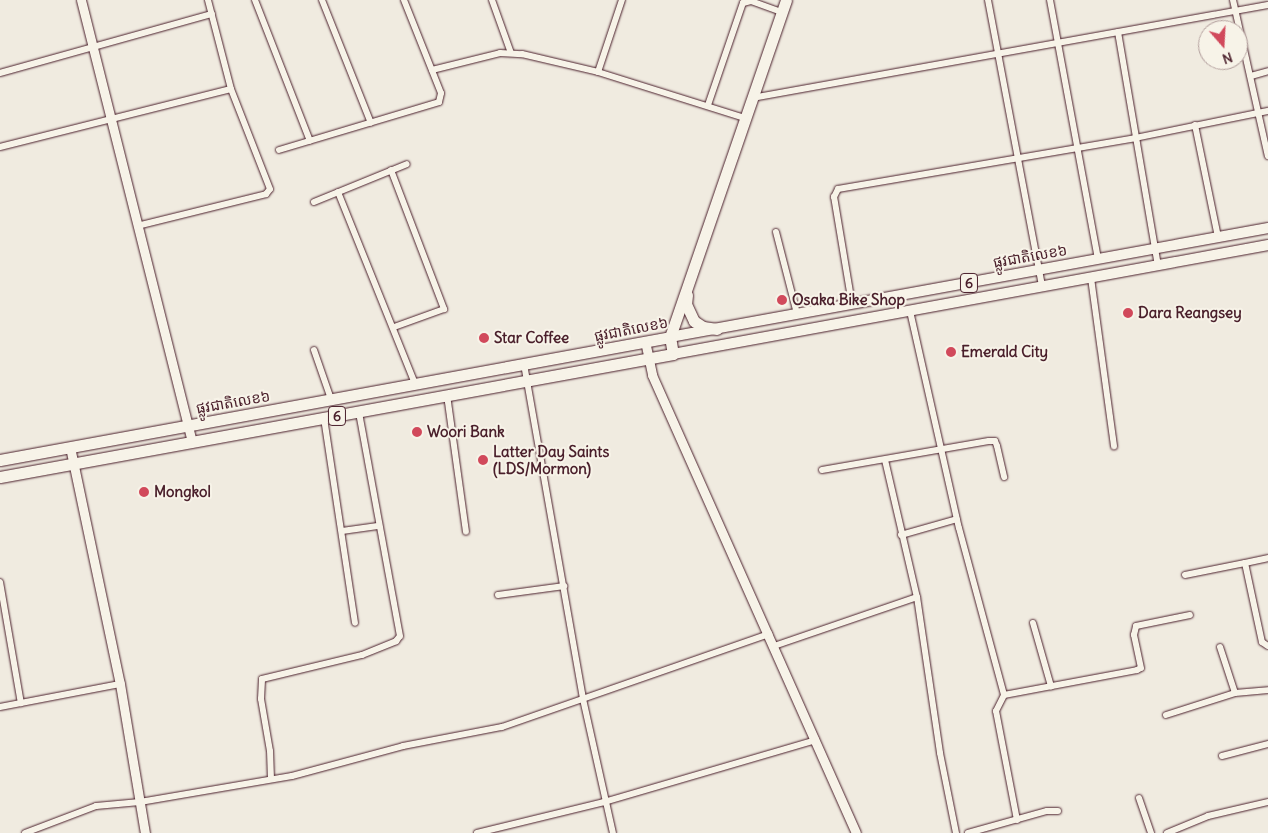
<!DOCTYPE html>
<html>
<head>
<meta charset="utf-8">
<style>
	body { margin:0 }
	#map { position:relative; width:1268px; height:833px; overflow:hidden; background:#f0ebe0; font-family:Delius,"Noto Sans Khmer",sans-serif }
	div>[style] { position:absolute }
	.roads { filter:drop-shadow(0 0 1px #4a1f2b) drop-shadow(0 0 1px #4a1f2b) }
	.street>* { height:6px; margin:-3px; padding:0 3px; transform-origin:3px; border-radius:3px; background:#f7f3e8 }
	.secondary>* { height:9px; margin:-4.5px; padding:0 4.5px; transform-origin:4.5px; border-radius:4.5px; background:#f7f3e8 }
	.primary>* { height:10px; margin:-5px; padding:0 5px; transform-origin:5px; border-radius:5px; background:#f7f3e8 }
	.highway>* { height:11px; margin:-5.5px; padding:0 5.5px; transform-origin:5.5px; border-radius:5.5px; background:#f7f3e8 }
	.dots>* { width:14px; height:14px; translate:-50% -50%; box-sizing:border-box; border:2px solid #f7f3e8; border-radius:50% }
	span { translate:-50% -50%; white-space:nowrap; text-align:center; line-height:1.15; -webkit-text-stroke:4px #f7f3e8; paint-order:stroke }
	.shield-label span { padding:1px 4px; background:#f7f3e8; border:1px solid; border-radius:4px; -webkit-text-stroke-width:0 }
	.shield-label { font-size:14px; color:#4a1f2b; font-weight:700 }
	.street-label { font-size:15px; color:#4a1f2b }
	.poi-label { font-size:15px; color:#4a1f2b; font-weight:700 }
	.left { translate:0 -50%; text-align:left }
	.north { position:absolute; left:1198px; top:20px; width:50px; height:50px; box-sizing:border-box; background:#f7f3e8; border:1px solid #b29e9c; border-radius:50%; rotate:161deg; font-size:14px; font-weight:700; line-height:20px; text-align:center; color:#4a1f2b }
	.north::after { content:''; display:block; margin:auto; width:18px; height:22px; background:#d1495b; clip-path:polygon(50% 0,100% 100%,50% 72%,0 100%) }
</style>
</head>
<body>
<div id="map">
	<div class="roads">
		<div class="street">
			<div style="left:255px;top:0;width:151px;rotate:68.7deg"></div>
			<div style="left:322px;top:0;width:132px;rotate:68.3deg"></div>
			<div style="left:492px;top:0;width:56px;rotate:70.3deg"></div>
			<div style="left:988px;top:0;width:292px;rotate:79.3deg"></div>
			<div style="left:1050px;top:0;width:263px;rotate:79.5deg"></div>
			<div style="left:1233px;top:0;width:160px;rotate:77.4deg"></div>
			<div style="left:1118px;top:32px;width:237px;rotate:80.3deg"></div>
			<div style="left:432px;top:70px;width:70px;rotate:-14deg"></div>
			<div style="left:500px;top:53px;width:22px;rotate:3deg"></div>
			<div style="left:522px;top:54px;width:78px;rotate:13.3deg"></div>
			<div style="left:598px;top:72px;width:154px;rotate:17.4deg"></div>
			<div style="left:598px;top:72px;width:76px;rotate:-71.6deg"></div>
			<div style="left:0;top:73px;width:220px;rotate:-15.6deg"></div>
			<div style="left:1251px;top:76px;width:18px;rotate:-16deg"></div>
			<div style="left:752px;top:98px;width:524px;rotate:-10.22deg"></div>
			<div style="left:708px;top:105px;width:108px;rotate:-71.1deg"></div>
			<div style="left:743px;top:3px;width:8px;rotate:-14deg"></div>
			<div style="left:751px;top:1px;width:33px;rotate:20deg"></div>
			<div style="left:1195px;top:125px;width:114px;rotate:78.4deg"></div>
			<div style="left:0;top:147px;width:238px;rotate:-14.1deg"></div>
			<div style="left:279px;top:150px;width:167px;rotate:-16.7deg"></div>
			<div style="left:439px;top:102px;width:9px;rotate:-77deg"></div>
			<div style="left:441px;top:93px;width:100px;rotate:-111.7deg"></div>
			<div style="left:391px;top:170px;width:149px;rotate:69.1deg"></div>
			<div style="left:444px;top:309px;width:53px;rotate:160.2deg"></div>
			<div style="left:338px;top:192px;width:207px;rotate:68.1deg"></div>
			<div style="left:314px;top:202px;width:100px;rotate:-22.2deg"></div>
			<div style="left:137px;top:226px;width:133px;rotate:-13.9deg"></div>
			<div style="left:266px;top:194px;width:6px;rotate:-51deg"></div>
			<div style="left:270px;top:189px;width:107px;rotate:-111.3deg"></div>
			<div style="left:231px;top:89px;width:92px;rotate:-104.5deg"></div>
			<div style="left:776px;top:232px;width:85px;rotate:75.6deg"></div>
			<div style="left:1091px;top:278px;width:170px;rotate:82.2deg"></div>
			<div style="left:852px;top:304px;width:109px;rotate:-99.5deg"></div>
			<div style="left:834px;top:197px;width:9px;rotate:-63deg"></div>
			<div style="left:838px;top:189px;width:301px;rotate:-9.7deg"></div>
			<div style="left:1135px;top:138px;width:136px;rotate:-11.5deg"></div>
			<div style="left:910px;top:311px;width:222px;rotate:77.3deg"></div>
			<div style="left:959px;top:528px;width:173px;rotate:74.9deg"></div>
			<div style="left:314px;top:350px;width:52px;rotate:70.9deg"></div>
			<div style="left:524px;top:364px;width:340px;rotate:80deg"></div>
			<div style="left:583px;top:699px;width:137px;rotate:77.4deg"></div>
			<div style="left:447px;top:395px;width:138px;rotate:82.1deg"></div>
			<div style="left:324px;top:418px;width:207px;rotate:81.4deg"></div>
			<div style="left:885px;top:460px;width:141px;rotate:76.9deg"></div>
			<div style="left:917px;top:597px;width:158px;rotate:81.6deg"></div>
			<div style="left:940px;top:753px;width:82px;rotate:78.7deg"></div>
			<div style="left:822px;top:470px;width:169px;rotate:-9.9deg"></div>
			<div style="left:989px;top:441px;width:6px"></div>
			<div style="left:995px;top:441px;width:5px;rotate:68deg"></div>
			<div style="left:997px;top:446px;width:32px;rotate:77deg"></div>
			<div style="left:342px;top:531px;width:36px;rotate:-8deg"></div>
			<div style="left:901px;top:535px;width:58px;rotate:-15.9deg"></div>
			<div style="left:1245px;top:563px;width:24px;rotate:-12deg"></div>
			<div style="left:1185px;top:575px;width:61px;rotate:-11.3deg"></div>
			<div style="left:1245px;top:563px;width:81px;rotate:77.9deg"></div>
			<div style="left:1262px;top:642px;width:7px;rotate:34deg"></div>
			<div style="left:0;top:582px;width:123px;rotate:80.2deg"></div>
			<div style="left:498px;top:595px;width:67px;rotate:-7.8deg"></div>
			<div style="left:1033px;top:623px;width:66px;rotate:74.1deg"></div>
			<div style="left:774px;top:646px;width:151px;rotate:-18.9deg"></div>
			<div style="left:1220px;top:647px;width:48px;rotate:71.9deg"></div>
			<div style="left:0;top:707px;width:122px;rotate:-10.9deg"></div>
			<div style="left:1166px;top:715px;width:72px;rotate:-17.7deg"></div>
			<div style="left:1235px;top:693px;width:33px;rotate:-5deg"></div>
			<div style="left:1222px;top:756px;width:48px;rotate:-14.6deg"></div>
			<div style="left:271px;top:779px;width:28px;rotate:-92deg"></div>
			<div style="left:270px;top:751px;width:53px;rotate:-99.8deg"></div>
			<div style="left:261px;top:699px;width:20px;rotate:-87deg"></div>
			<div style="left:262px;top:679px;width:103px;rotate:-13.5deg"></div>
			<div style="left:362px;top:655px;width:37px;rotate:-22deg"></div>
			<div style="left:396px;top:641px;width:6px;rotate:-51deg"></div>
			<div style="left:400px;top:636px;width:228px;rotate:-100.4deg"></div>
			<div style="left:1139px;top:798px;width:37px;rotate:71deg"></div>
			<div style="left:1017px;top:820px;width:111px;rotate:-100.9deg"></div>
			<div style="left:996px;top:711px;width:18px;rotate:-63deg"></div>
			<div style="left:1004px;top:695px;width:135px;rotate:-10.6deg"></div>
			<div style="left:1137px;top:670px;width:4px;rotate:-27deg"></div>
			<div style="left:1141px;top:668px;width:34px;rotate:-102deg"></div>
			<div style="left:1134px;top:635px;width:9px;rotate:-77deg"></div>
			<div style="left:1136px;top:626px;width:55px;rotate:-11.5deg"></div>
			<div style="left:25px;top:833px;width:76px;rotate:-20.8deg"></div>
			<div style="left:96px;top:806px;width:44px;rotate:-5.2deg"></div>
			<div style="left:140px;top:802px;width:154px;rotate:-9.7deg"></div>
			<div style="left:292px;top:776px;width:115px;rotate:-15.1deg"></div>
			<div style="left:403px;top:746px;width:101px;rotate:-10.9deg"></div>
			<div style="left:502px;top:727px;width:283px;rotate:-19.2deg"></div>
			<div style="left:477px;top:833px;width:131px;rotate:-13.7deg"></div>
			<div style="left:604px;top:802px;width:221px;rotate:-16.3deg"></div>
			<div style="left:968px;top:833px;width:82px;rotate:-15.6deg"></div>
			<div style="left:1047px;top:811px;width:11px"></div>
			<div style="left:1167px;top:833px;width:44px;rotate:-22.5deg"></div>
			<div style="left:1208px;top:816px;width:62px;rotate:-13.1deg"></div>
		</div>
		<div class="secondary">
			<div style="left:81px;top:0;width:456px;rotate:75.9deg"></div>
			<div style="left:645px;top:341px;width:35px;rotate:78deg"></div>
			<div style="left:652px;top:375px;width:501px;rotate:65.99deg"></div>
			<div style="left:70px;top:447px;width:242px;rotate:78.1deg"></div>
			<div style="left:120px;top:684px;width:151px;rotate:80.5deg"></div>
		</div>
		<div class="primary">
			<div style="left:670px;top:337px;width:608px;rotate:-10.33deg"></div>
			<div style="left:673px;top:354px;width:605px;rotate:-10.38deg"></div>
		</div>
		<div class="highway">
			<div style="left:687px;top:295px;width:9px;rotate:96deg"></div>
			<div style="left:686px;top:304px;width:19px;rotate:65deg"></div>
			<div style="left:694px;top:321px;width:11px;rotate:34deg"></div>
			<div style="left:703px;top:327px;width:14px;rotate:8deg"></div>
			<div style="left:0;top:460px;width:681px;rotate:-10.4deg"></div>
			<div style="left:0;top:477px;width:684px;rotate:-10.36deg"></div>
			<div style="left:673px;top:354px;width:17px;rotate:-100deg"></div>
			<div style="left:670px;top:337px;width:356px;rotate:-71deg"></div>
		</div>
	</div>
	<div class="dots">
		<div style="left:782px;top:300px;background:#d1495b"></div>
		<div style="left:1128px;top:313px;background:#d1495b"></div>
		<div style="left:484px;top:338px;background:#d1495b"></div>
		<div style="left:951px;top:352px;background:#d1495b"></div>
		<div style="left:417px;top:432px;background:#d1495b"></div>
		<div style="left:483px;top:460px;background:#d1495b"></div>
		<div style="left:144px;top:492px;background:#d1495b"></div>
	</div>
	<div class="shield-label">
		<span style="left:969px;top:283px">6</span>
		<span style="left:337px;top:416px">6</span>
	</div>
	<div class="street-label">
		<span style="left:1030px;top:256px;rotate:-10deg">ផ្លូវជាតិលេខ៦</span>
		<span style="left:631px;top:329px;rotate:-11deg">ផ្លូវជាតិលេខ៦</span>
		<span style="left:233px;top:402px;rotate:-10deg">ផ្លូវជាតិលេខ៦</span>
	</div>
	<div class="poi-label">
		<span class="left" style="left:792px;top:300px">Osaka Bike Shop</span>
		<span class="left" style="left:1138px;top:313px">Dara Reangsey</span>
		<span class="left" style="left:494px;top:338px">Star Coffee</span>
		<span class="left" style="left:961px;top:352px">Emerald City</span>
		<span class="left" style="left:427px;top:432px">Woori Bank</span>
		<span class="left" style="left:493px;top:460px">Latter Day Saints<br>(LDS/Mormon)</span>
		<span class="left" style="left:154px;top:492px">Mongkol</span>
	</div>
	<div class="north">N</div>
</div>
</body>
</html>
